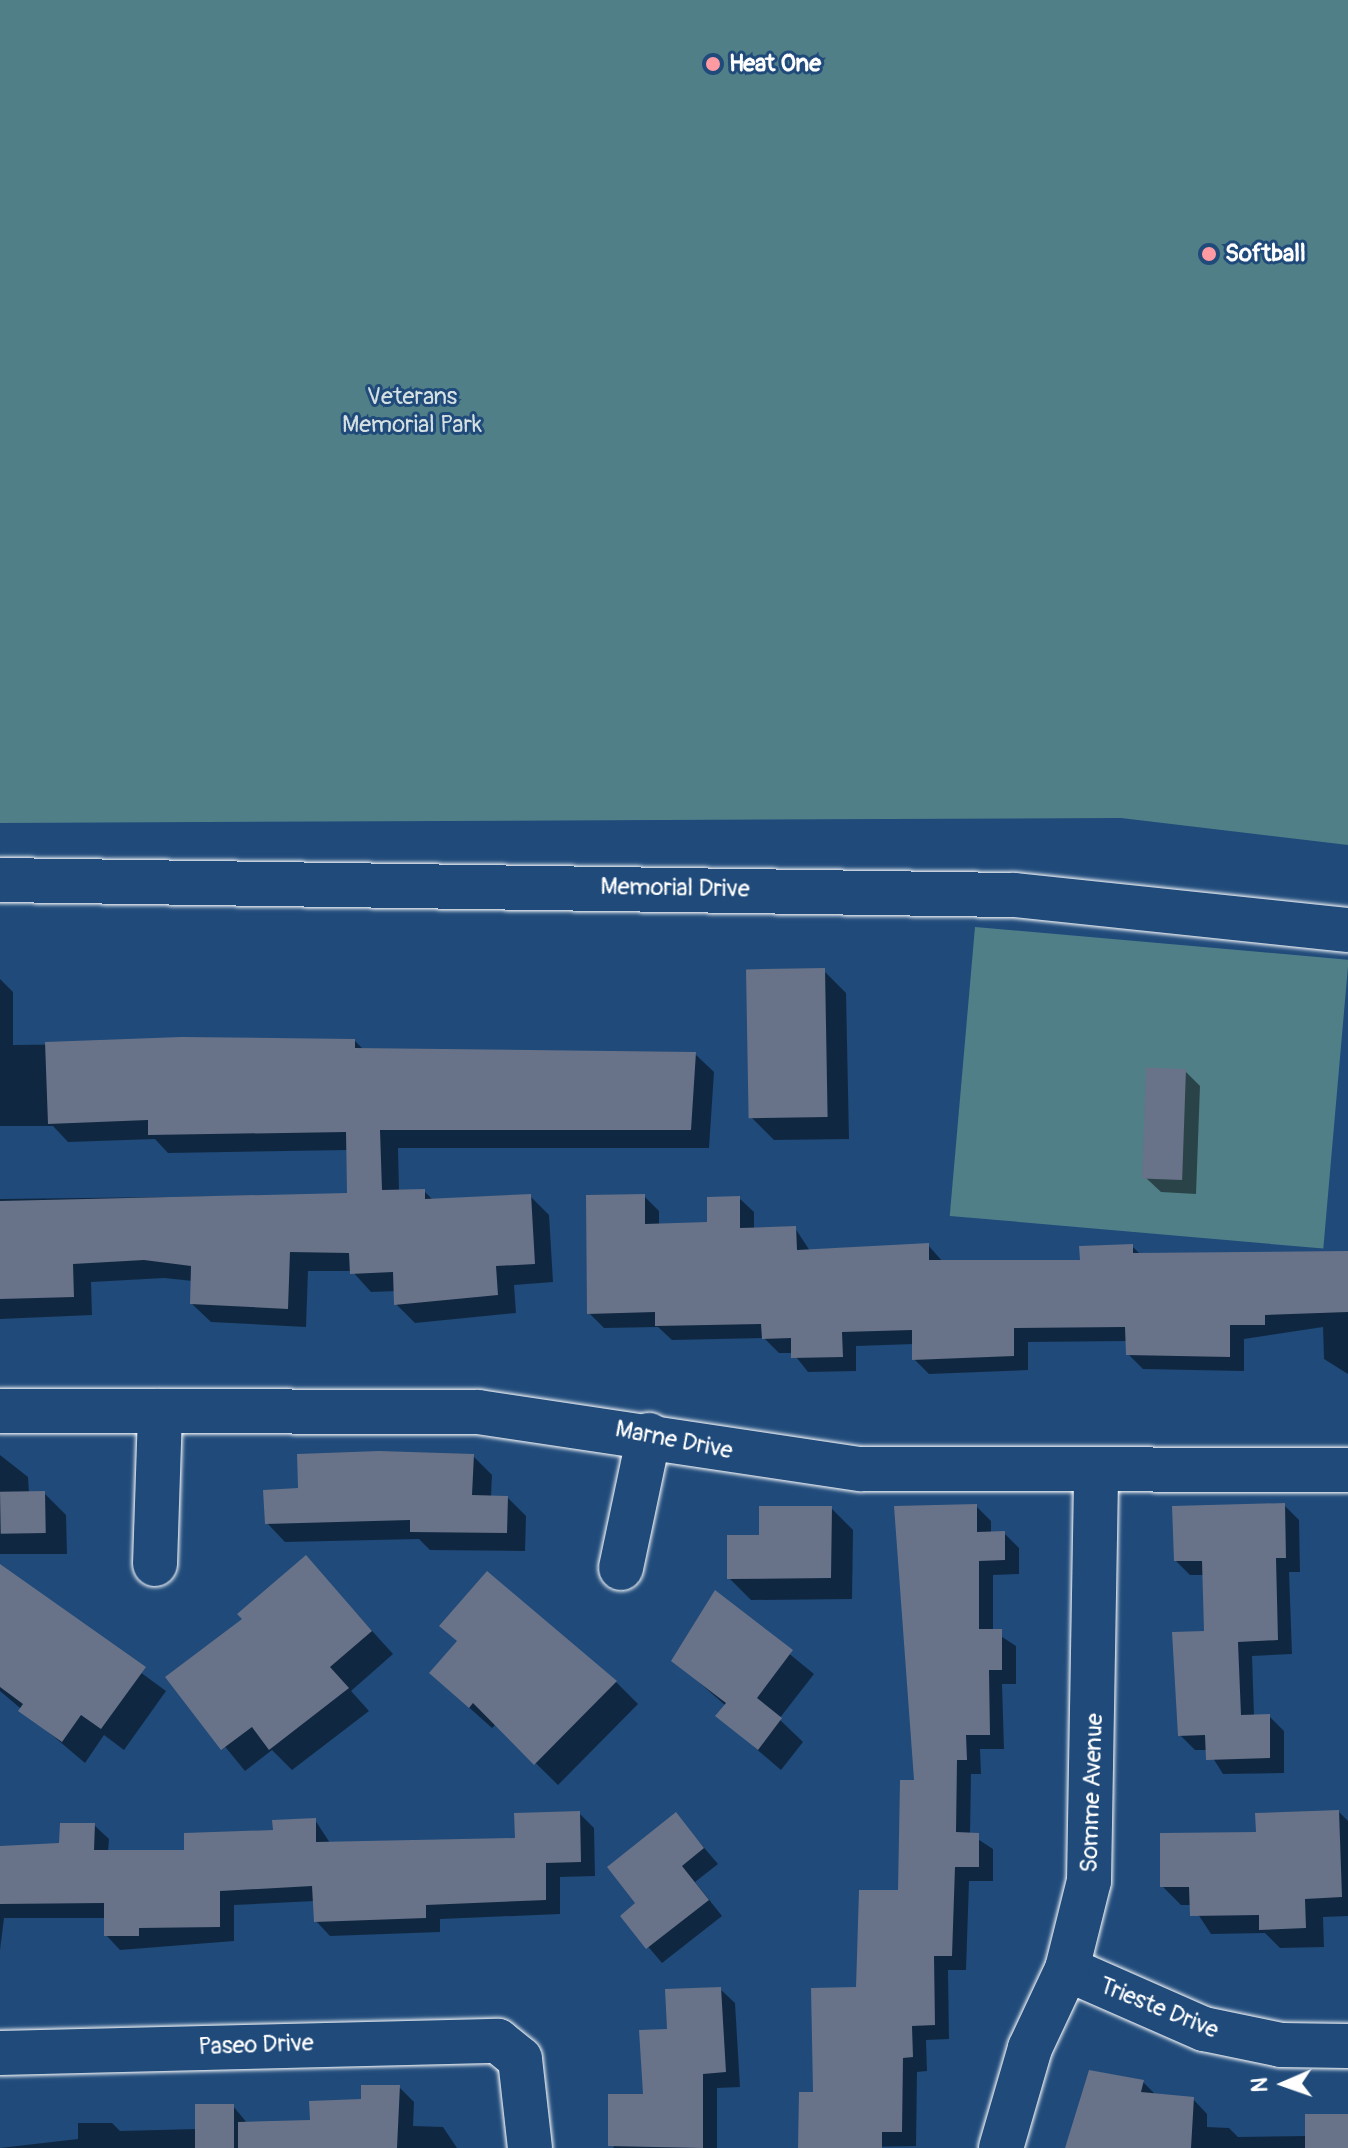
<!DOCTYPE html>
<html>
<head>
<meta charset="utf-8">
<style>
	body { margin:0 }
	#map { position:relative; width:1348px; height:2148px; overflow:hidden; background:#1f4a7a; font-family:Pangolin,sans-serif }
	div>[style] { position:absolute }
	.green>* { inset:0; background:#507f88; transform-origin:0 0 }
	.shadow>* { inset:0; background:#0007 }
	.building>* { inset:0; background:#687288; transform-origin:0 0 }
	.roads { filter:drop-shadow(0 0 2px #fff) drop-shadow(0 0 2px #fff) }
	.minor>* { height:44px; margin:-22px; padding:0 22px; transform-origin:22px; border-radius:22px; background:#1f4a7a }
	.tertiary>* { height:44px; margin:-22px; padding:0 22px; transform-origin:22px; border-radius:22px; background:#1f4a7a }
	.dots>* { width:22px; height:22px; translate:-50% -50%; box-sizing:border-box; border:4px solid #1f4a7a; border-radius:50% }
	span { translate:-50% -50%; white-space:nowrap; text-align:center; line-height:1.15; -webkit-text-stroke:6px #1f4a7a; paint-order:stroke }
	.poi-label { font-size:24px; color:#fff; font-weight:700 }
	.left { translate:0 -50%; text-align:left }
	.park-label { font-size:24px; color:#d3dfe1 }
	.street-label { font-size:24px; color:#fff }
	.north { position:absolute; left:1244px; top:2044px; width:80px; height:80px; -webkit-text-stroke:6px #1f4a7a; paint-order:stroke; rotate:268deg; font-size:22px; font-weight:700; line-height:32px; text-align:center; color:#fff }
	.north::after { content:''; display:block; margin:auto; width:28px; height:36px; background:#fff; clip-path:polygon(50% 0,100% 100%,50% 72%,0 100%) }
</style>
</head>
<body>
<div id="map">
	<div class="green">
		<div style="clip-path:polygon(0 0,1348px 0,1348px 845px,1121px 818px,0 823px)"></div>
		<div style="left:975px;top:927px;width:375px;height:290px;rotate:5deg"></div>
	</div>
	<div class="shadow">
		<div style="clip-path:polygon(824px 971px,846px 993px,849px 1139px,774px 1140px,752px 1118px)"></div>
		<div style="clip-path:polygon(0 979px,13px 992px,13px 1045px,355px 1041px,364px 1050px,695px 1054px,714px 1072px,709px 1148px,398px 1148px,399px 1192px,424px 1191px,434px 1201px,530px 1196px,549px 1215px,553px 1282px,514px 1285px,516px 1313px,415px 1323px,396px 1304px,396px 1291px,371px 1292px,352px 1271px,308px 1271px,306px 1327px,211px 1322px,192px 1304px,193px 1281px,164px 1278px,91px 1282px,92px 1315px,0 1319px,0 1199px,350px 1195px,348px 1150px,168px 1153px,155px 1139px,68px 1142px,53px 1126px,0 1126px)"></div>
		<div style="clip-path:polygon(1185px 1071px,1200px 1086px,1196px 1194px,1161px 1192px,1146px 1178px)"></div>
		<div style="clip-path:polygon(644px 1196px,659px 1211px,659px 1226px,709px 1224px,739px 1198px,754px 1212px,754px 1229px,795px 1228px,810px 1251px,928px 1245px,943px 1262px,1082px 1262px,1132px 1246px,1141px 1255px,1348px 1252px,1348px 1374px,1324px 1359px,1323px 1327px,1244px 1339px,1244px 1371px,1143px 1369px,1128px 1354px,1127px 1341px,1028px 1342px,1028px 1370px,929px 1374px,914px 1359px,914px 1344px,856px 1346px,856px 1371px,808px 1372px,793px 1353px,779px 1353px,764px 1338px,672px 1340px,658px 1327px,604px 1328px,589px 1313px)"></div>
		<div style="clip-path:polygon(0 1455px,28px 1477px,29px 1493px,44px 1493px,66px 1515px,67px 1554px,0 1554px)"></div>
		<div style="clip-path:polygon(473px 1456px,492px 1475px,491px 1497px,508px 1498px,526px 1516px,525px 1551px,430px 1550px,419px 1539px,285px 1542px,267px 1523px,300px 1490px)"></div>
		<div style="clip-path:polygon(1284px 1505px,1299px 1520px,1300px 1572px,1289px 1572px,1292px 1654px,1252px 1656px,1254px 1716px,1269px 1716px,1284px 1731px,1284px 1773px,1223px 1774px,1208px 1750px,1195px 1750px,1180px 1735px,1206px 1633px,1204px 1575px,1190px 1575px,1176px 1561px)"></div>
		<div style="clip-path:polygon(976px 1506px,991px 1521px,991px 1534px,1004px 1533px,1019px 1548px,1019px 1574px,993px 1575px,993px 1631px,1016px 1646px,1016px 1684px,1002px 1684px,1004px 1749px,980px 1749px,981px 1774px,971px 1774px,970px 1834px,993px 1849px,993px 1881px,969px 1881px,966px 1970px,948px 1970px,949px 2039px,926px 2040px,927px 2071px,917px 2072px,916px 2146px,800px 2148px,900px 1892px,916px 1782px)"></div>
		<div style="clip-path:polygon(831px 1508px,853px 1530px,852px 1599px,751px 1600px,729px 1578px)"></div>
		<div style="clip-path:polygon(306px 1558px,393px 1654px,351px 1691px,369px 1711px,292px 1770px,272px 1750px,245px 1771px,168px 1677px,244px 1619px)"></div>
		<div style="clip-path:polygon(0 1570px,166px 1691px,124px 1750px,104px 1735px,85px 1763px,0 1691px)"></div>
		<div style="clip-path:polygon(715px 1593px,814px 1674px,779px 1719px,803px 1742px,781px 1770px,718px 1716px,726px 1706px,674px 1660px)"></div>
		<div style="clip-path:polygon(616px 1682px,638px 1704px,558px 1785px,496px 1724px,492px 1728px,454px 1694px)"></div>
		<div style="clip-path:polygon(1339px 1812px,1348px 1821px,1348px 1916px,1323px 1917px,1324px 1947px,1280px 1948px,1265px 1933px,1211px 1934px,1192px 1905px,1181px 1905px,1162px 1886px,1258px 1834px)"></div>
		<div style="clip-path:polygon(579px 1813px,594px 1828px,595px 1876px,560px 1877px,560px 1914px,440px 1919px,440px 1932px,330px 1936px,316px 1921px,315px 1901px,234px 1905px,234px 1941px,120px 1950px,106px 1935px,106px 1918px,4px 1918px,0 1950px,0 1847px,61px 1845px,94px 1825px,109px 1839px,108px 1852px,186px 1852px,315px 1820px,330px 1843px,517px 1840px)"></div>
		<div style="clip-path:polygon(676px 1815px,718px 1864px,695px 1882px,722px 1916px,662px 1963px,622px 1916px,638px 1903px)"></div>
		<div style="clip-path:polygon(720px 1989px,735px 2003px,740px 2087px,717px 2088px,717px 2148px,613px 2148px,645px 2096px,670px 2031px)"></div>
		<div style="clip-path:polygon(1143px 2082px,1156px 2095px,1193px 2099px,1207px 2114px,1207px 2127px,1229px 2128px,1238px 2137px,1307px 2136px,1348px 2116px,1348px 2148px,1067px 2148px)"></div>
		<div style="clip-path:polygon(399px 2087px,414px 2102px,413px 2126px,443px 2127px,457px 2148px,0 2148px,78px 2139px,78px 2123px,112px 2123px,120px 2131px,197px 2129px,233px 2106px,248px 2124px,312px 2122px)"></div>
	</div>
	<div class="building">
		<div style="left:825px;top:968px;width:149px;height:79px;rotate:89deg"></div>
		<div style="clip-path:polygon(181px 1037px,355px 1039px,355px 1048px,696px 1052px,691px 1130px,380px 1130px,382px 1190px,425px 1189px,425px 1199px,531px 1194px,535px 1264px,496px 1266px,498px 1295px,394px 1305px,393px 1272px,350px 1274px,349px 1253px,290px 1252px,288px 1309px,190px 1304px,191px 1266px,144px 1260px,73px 1264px,74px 1297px,0 1299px,0 1201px,347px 1193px,346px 1132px,148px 1135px,148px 1120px,48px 1124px,45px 1042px)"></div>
		<div style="left:1186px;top:1069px;width:111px;height:40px;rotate:92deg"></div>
		<div style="clip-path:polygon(645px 1194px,645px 1224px,707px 1222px,707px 1197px,740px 1196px,740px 1228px,796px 1226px,797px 1250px,929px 1243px,929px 1260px,1080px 1260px,1079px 1246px,1133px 1244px,1133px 1253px,1348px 1251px,1348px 1312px,1265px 1315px,1265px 1325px,1230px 1325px,1230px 1357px,1126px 1355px,1125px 1327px,1014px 1328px,1014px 1356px,912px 1360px,912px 1330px,842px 1332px,843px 1357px,791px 1358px,791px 1338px,762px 1339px,761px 1324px,655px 1326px,655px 1312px,587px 1314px,586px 1195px)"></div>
		<div style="clip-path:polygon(379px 1451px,474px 1454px,472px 1495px,508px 1496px,507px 1533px,410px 1532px,410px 1520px,265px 1524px,263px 1490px,298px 1488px,297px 1454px)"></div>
		<div style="left:45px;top:1491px;width:42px;height:45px;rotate:89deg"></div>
		<div style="clip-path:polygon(1285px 1503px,1286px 1558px,1276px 1558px,1278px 1640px,1238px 1642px,1241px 1715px,1270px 1714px,1270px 1758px,1206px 1760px,1205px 1735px,1178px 1736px,1172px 1632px,1204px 1631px,1202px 1561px,1174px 1561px,1172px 1506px)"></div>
		<div style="clip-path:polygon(977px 1504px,977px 1532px,1005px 1531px,1005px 1560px,979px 1561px,979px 1629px,1002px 1629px,1002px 1670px,989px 1670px,990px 1735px,966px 1735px,967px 1760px,957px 1760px,956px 1832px,979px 1833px,979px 1867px,955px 1867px,952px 1956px,934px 1956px,935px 2025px,912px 2026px,913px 2057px,903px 2058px,902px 2132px,882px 2132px,882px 2148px,798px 2148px,799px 2092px,813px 2092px,811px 1988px,856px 1987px,859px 1890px,898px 1890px,900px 1780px,914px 1780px,894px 1506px)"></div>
		<div style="clip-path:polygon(759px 1506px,832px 1506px,831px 1578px,727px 1579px,727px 1535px,759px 1535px)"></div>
		<div style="clip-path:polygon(306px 1555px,372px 1631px,330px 1667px,349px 1688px,269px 1750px,252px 1727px,221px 1750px,165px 1677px,242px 1619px,237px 1614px)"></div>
		<div style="clip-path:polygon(0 1564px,146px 1667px,101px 1729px,81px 1715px,62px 1742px,18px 1711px,23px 1704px,0 1687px)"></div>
		<div style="clip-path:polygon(487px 1571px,617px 1681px,534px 1765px,473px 1703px,469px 1708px,429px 1673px,457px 1641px,439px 1626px)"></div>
		<div style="clip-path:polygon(715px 1590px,793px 1650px,757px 1698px,782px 1718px,758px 1750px,715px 1716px,726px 1703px,671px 1661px)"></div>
		<div style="clip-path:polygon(1339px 1810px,1342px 1897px,1305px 1899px,1306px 1928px,1259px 1930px,1259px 1915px,1190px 1916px,1189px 1887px,1160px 1887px,1160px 1833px,1256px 1832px,1255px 1813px)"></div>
		<div style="clip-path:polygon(580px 1811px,581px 1862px,546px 1863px,546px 1900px,426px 1905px,426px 1918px,314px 1922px,312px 1886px,220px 1891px,220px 1927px,139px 1928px,139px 1936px,104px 1936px,104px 1903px,0 1904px,0 1846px,59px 1843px,60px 1823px,95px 1823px,94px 1850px,184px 1850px,184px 1833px,273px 1830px,272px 1820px,316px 1818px,316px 1842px,515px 1838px,514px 1813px)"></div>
		<div style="clip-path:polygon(676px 1812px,704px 1848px,682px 1866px,709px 1900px,646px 1949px,620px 1916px,635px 1903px,607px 1867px)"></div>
		<div style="clip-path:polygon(721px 1987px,726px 2072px,703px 2074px,703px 2148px,608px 2146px,608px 2094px,643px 2094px,639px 2030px,667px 2029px,665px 1989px)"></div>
		<div style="clip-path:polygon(1089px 2070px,1144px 2080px,1141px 2092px,1194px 2097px,1191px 2148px,1065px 2148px)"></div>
		<div style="clip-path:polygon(361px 2085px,400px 2085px,397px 2148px,238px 2148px,238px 2122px,310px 2120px,309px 2101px,361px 2099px)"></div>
		<div style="left:234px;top:2104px;width:44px;height:39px;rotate:90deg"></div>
		<div style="left:1348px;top:2114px;width:34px;height:43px;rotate:90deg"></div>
	</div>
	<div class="roads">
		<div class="minor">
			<div style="left:0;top:1411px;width:478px;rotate:0.1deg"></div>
			<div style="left:478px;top:1412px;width:387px;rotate:8.5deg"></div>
			<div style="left:861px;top:1469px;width:487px;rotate:0.1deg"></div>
			<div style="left:155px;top:1564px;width:153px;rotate:-88.1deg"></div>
			<div style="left:621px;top:1568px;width:136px;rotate:-78.1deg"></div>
			<div style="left:1067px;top:1969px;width:150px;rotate:23.7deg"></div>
			<div style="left:1204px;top:2029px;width:79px;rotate:11.7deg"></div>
			<div style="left:1281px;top:2045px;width:67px;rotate:0.9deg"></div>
			<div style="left:0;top:2053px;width:498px;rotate:-1.4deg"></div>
			<div style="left:498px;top:2041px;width:28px;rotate:39deg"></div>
			<div style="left:520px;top:2059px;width:90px;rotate:83.6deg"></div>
			<div style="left:1001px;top:2148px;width:104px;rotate:-73.8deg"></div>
			<div style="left:1030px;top:2048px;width:87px;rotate:-64.9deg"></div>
			<div style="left:1067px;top:1969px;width:91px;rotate:-76deg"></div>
			<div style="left:1089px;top:1881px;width:410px;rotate:-89deg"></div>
		</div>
		<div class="tertiary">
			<div style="left:0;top:880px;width:1014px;rotate:0.85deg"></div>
			<div style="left:1014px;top:895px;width:336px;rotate:6deg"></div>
		</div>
	</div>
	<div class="dots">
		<div style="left:713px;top:64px;background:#ff9aa2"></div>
		<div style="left:1209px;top:254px;background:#ff9aa2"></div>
	</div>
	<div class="poi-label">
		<span class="left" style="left:729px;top:64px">Heat One</span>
		<span class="left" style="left:1225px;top:254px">Softball</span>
	</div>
	<div class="park-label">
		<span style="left:412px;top:411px">Veterans<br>Memorial Park</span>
	</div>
	<div class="street-label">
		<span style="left:675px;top:888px;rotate:1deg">Memorial Drive</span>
		<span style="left:674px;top:1440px;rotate:11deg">Marne Drive</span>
		<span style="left:1092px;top:1793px;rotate:-88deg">Somme Avenue</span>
		<span style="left:1159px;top:2008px;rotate:22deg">Trieste Drive</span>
		<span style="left:256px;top:2045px;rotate:-2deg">Paseo Drive</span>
	</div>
	<div class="north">N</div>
</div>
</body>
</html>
